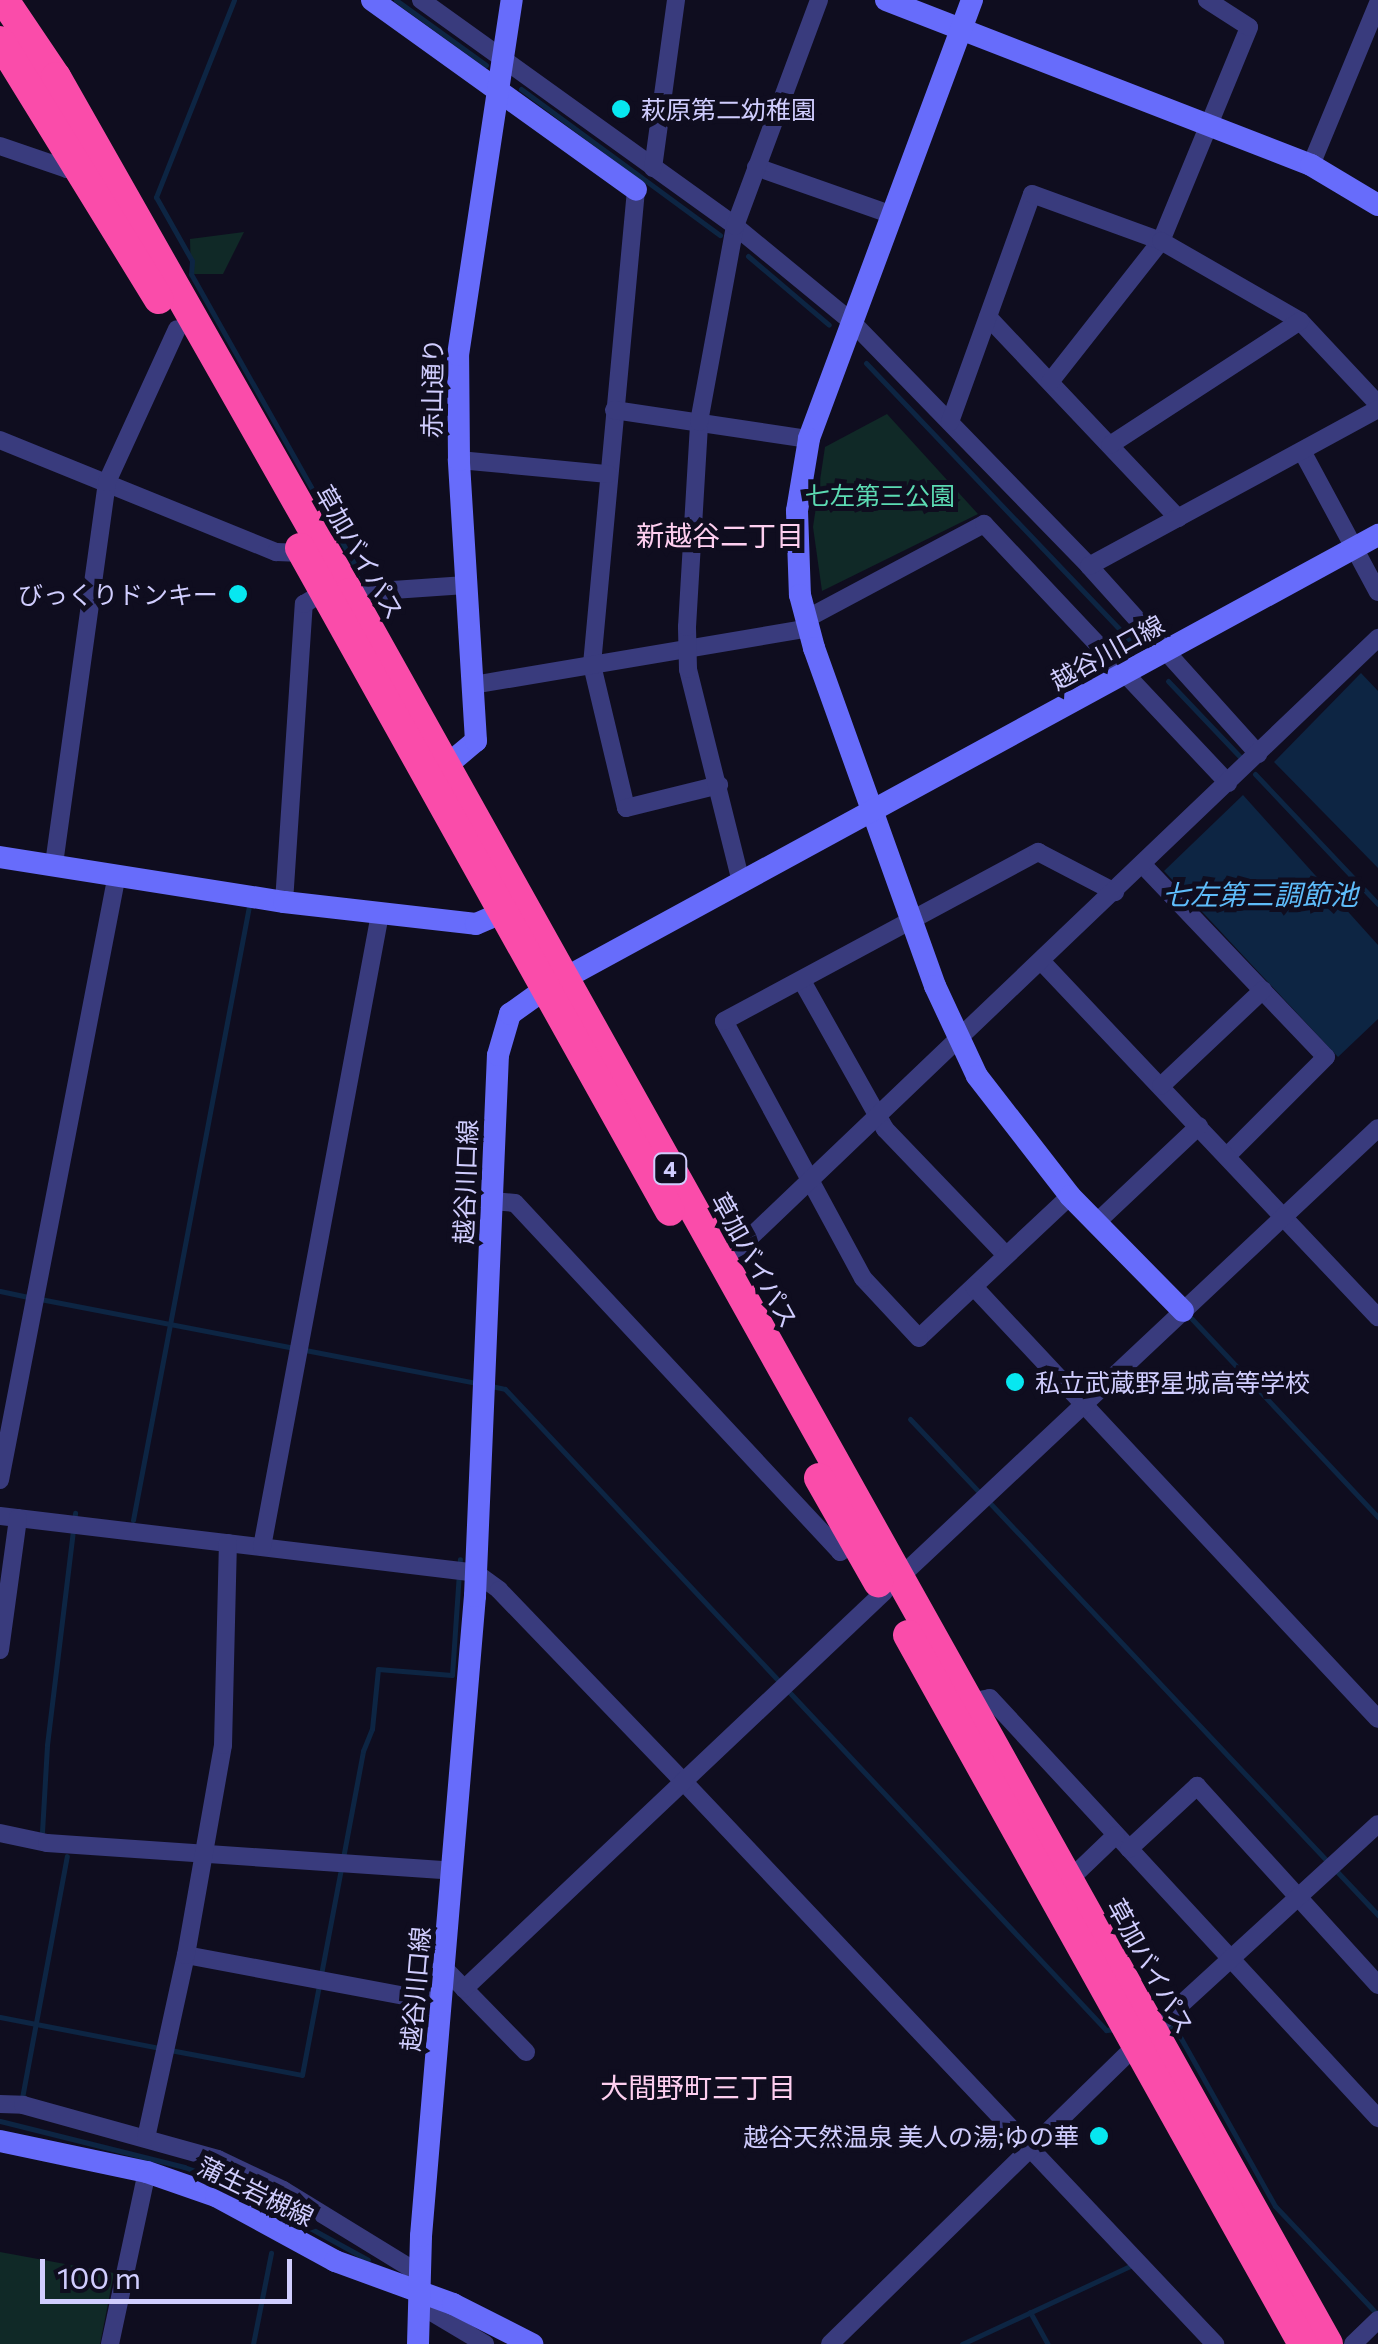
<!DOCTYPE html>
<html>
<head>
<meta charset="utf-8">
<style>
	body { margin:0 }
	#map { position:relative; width:1378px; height:2344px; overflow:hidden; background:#0f0d1f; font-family:Commissioner,"Noto Sans JP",sans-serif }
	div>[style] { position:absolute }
	.green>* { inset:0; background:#102927 }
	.water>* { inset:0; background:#0d2543 }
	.stream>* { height:5px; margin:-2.5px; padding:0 2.5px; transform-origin:2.5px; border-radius:2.5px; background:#0d2543 }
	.street>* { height:18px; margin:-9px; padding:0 9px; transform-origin:9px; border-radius:9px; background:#393b7d }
	.secondary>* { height:22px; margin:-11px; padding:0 11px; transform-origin:11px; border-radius:11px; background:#676cfb }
	.highway>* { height:30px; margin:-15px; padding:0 15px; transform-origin:15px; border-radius:15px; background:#fa4caa }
	.dots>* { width:28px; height:28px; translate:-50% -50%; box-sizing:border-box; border:5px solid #0f0d1f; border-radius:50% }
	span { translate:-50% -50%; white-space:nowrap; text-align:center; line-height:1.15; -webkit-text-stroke:10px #0f0d1f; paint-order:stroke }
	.shield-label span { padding:2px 8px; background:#0f0d1f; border:2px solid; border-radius:8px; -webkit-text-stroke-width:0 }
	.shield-label { font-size:22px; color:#d0cdfe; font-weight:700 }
	.poi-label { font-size:25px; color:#d0cdfe }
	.left { translate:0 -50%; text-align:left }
	.right { translate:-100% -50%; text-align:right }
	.street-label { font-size:25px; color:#d0cdfe }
	.park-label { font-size:25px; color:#5cdbb3 }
	.neighbourhood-label { font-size:28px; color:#fecff0 }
	.water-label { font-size:28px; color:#5ebcfa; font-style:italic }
	.scale { position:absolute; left:40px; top:2259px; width:252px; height:45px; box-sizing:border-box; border:5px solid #d0cdfe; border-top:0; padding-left:12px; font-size:30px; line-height:35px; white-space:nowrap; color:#d0cdfe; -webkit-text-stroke:8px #0f0d1f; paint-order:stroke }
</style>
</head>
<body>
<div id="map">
	<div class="green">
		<div style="clip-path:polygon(244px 232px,223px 274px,191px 274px,190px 239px)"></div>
		<div style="clip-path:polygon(887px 414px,978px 514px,822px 591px,813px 527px,825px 447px)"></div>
		<div style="clip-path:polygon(0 2252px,114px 2273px,100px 2344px,0 2344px)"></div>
	</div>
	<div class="water">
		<div style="clip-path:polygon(1361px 673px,1378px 691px,1378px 868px,1274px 762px)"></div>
		<div style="clip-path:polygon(1243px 795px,1378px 945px,1378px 1019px,1338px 1057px,1164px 871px)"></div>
	</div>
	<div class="stream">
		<div style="left:234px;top:0;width:212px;rotate:111.6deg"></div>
		<div style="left:156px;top:197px;width:73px;rotate:60.6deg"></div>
		<div style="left:192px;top:261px;width:13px;rotate:94deg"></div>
		<div style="left:191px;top:274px;width:348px;rotate:60.6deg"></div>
		<div style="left:396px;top:0;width:111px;rotate:35.8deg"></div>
		<div style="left:521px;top:89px;width:247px;rotate:36.3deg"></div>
		<div style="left:748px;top:256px;width:106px;rotate:40.4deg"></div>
		<div style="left:866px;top:363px;width:384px;rotate:46.4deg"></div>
		<div style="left:1168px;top:681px;width:108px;rotate:46.5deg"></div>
		<div style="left:1255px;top:774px;width:179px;rotate:46.6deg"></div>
		<div style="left:0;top:1291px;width:30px;rotate:12deg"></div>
		<div style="left:40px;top:1299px;width:259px;rotate:10.9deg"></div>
		<div style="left:1192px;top:1319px;width:272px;rotate:46.8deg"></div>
		<div style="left:305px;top:1350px;width:174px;rotate:10.9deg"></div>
		<div style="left:491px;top:1386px;width:14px;rotate:12deg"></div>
		<div style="left:505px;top:1389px;width:879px;rotate:46.84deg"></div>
		<div style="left:1106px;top:2030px;width:11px;rotate:-5deg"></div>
		<div style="left:910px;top:1419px;width:102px;rotate:46.6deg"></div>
		<div style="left:988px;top:1501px;width:569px;rotate:46.71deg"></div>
		<div style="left:133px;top:1520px;width:625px;rotate:-79.3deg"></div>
		<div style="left:42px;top:1832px;width:87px;rotate:-86.7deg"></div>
		<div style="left:47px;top:1745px;width:234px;rotate:-83.1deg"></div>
		<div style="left:343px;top:1858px;width:109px;rotate:-79.4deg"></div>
		<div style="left:363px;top:1751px;width:24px;rotate:-68deg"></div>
		<div style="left:372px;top:1729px;width:60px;rotate:-84.3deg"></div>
		<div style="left:378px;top:1669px;width:74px;rotate:4.6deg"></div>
		<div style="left:452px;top:1675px;width:116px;rotate:-86.1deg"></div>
		<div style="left:0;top:2017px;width:162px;rotate:11deg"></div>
		<div style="left:1163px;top:2027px;width:11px;rotate:-5deg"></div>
		<div style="left:1174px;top:2026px;width:206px;rotate:60.7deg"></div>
		<div style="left:1275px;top:2206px;width:150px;rotate:46.6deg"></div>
		<div style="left:170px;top:2050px;width:134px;rotate:10.7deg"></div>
		<div style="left:302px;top:2075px;width:210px;rotate:-79.3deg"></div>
		<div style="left:22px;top:2098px;width:246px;rotate:-79.5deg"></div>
		<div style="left:0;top:2121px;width:190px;rotate:14deg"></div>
		<div style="left:184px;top:2167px;width:42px;rotate:19.3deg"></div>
		<div style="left:224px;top:2181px;width:164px;rotate:28.7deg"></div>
		<div style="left:1030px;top:2312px;width:37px;rotate:61deg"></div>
		<div style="left:253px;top:2344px;width:93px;rotate:-78.8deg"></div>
		<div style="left:962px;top:2344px;width:187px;rotate:-24.9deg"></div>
	</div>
	<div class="street">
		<div style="left:421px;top:0;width:387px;rotate:35.7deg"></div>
		<div style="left:735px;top:226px;width:153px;rotate:39.4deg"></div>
		<div style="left:853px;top:323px;width:339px;rotate:45.8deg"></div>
		<div style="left:1089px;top:566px;width:253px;rotate:48deg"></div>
		<div style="left:0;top:146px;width:71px;rotate:18.9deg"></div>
		<div style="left:67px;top:169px;width:13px;rotate:-13deg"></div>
		<div style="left:1311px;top:165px;width:175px;rotate:-67.5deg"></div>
		<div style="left:756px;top:167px;width:144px;rotate:19.4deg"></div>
		<div style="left:653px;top:168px;width:170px;rotate:-82.2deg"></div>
		<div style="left:636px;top:190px;width:477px;rotate:95.3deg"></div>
		<div style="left:592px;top:665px;width:147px;rotate:76.6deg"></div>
		<div style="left:626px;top:808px;width:96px;rotate:-13.9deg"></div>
		<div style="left:988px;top:317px;width:277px;rotate:46.6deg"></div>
		<div style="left:1050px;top:382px;width:179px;rotate:-51.8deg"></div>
		<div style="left:1161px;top:241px;width:231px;rotate:-67.6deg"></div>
		<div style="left:1249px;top:27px;width:50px;rotate:-147.3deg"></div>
		<div style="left:614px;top:410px;width:197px;rotate:8.5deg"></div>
		<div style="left:950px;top:422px;width:242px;rotate:-70.2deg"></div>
		<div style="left:1032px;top:194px;width:137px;rotate:20deg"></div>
		<div style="left:1161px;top:241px;width:160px;rotate:29.9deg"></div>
		<div style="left:1300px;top:321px;width:114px;rotate:46.8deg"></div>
		<div style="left:0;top:440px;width:298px;rotate:22.1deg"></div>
		<div style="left:276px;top:552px;width:27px;rotate:2deg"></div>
		<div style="left:1110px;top:445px;width:227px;rotate:-33.1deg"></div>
		<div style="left:1302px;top:451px;width:160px;rotate:61.7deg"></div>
		<div style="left:459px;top:460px;width:150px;rotate:5.4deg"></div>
		<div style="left:1089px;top:566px;width:329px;rotate:-28.5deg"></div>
		<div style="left:349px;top:593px;width:117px;rotate:-3.9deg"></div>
		<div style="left:806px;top:619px;width:202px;rotate:-28.1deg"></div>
		<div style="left:984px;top:524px;width:356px;rotate:46.7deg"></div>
		<div style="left:473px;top:685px;width:341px;rotate:-9.6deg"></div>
		<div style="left:54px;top:864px;width:386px;rotate:-82.1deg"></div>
		<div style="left:107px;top:482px;width:168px;rotate:-65.4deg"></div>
		<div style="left:1143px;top:865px;width:265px;rotate:46.4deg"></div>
		<div style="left:1326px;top:1057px;width:140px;rotate:135deg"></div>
		<div style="left:741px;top:882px;width:219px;rotate:-104deg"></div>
		<div style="left:688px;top:669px;width:42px;rotate:-91.4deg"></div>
		<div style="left:687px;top:627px;width:205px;rotate:-86.6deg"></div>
		<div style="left:699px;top:422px;width:199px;rotate:-79.6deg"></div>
		<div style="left:735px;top:226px;width:241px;rotate:-69.6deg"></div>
		<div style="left:284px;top:902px;width:299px;rotate:-86.2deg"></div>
		<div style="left:304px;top:604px;width:23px;rotate:-31deg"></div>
		<div style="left:1042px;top:962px;width:489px;rotate:46.6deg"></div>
		<div style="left:802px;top:981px;width:170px;rotate:60.7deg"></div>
		<div style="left:885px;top:1129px;width:175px;rotate:46.2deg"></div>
		<div style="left:1161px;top:1086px;width:140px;rotate:-43.3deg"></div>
		<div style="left:1070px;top:1196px;width:207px;rotate:136.8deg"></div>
		<div style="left:919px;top:1338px;width:82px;rotate:-133deg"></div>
		<div style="left:863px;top:1278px;width:292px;rotate:-118.4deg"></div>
		<div style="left:724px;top:1021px;width:357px;rotate:-28.3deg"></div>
		<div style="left:1038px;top:852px;width:87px;rotate:27.5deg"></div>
		<div style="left:492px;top:1201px;width:23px;rotate:5deg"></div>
		<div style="left:515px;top:1203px;width:477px;rotate:47deg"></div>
		<div style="left:840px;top:1552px;width:17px;rotate:-36deg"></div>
		<div style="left:1097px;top:1222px;width:140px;rotate:-43.3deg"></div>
		<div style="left:719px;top:1258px;width:25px;rotate:-29deg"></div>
		<div style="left:741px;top:1246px;width:881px;rotate:-43.67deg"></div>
		<div style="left:974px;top:1287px;width:591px;rotate:46.92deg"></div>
		<div style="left:0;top:1480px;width:617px;rotate:-79.07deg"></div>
		<div style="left:0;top:1516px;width:479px;rotate:6.8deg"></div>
		<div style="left:476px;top:1573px;width:29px;rotate:36deg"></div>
		<div style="left:499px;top:1590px;width:265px;rotate:46.1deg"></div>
		<div style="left:683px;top:1781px;width:775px;rotate:46.62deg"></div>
		<div style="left:262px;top:1547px;width:644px;rotate:-79.44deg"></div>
		<div style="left:899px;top:1578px;width:657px;rotate:-43.21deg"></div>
		<div style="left:0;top:1650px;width:133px;rotate:-82.2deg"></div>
		<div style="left:970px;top:1702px;width:20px;rotate:-11deg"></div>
		<div style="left:990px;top:1698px;width:572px;rotate:47.27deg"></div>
		<div style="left:0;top:1833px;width:48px;rotate:12deg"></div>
		<div style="left:47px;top:1843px;width:407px;rotate:3.9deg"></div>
		<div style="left:1129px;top:1849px;width:93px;rotate:-42.8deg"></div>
		<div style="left:1197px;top:1786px;width:269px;rotate:47.7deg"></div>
		<div style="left:1069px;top:1880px;width:65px;rotate:-43.8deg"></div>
		<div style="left:186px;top:1955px;width:260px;rotate:10.6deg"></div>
		<div style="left:445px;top:1969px;width:116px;rotate:45.7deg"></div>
		<div style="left:464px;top:1989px;width:578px;rotate:-43.39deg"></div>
		<div style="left:1152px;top:2031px;width:306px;rotate:-42.5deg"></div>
		<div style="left:0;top:2104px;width:23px;rotate:2deg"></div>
		<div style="left:23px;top:2105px;width:202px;rotate:15.5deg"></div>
		<div style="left:218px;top:2159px;width:72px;rotate:25.5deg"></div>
		<div style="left:283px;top:2190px;width:161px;rotate:31.5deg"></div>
		<div style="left:146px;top:2138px;width:187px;rotate:-77.7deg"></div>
		<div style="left:186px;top:1955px;width:213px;rotate:-80deg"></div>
		<div style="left:223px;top:1745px;width:202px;rotate:-88.6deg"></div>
		<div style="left:418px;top:2304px;width:78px;rotate:30.8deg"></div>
		<div style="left:110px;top:2344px;width:176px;rotate:-77.9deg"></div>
		<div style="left:830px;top:2344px;width:428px;rotate:-44.3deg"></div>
		<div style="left:1353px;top:2344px;width:35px;rotate:-44deg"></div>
	</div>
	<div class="secondary">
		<div style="left:372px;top:0;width:325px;rotate:35.7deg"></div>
		<div style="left:886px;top:0;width:456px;rotate:21.2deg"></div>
		<div style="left:1311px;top:165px;width:78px;rotate:30.8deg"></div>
		<div style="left:972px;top:0;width:468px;rotate:110.4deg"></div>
		<div style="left:809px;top:439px;width:73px;rotate:99.5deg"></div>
		<div style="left:797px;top:511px;width:84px;rotate:88deg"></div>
		<div style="left:800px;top:595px;width:55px;rotate:75.2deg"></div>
		<div style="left:814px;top:648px;width:359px;rotate:70.3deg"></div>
		<div style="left:935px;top:986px;width:99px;rotate:65deg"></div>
		<div style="left:977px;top:1076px;width:152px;rotate:52.2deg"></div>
		<div style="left:1070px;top:1196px;width:161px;rotate:45.5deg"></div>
		<div style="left:446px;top:766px;width:39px;rotate:-40deg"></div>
		<div style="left:476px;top:741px;width:282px;rotate:-93.5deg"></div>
		<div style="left:459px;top:460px;width:105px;rotate:-90.5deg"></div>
		<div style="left:458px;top:355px;width:359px;rotate:-81.4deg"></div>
		<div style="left:0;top:857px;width:288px;rotate:9deg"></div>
		<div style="left:284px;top:902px;width:193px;rotate:6.5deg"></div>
		<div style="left:476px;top:924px;width:43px;rotate:-23.6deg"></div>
		<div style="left:0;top:2141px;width:150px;rotate:11.9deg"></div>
		<div style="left:147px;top:2172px;width:73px;rotate:19.2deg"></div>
		<div style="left:216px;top:2196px;width:136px;rotate:28.6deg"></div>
		<div style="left:335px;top:2261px;width:126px;rotate:20deg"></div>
		<div style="left:453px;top:2304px;width:89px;rotate:26.9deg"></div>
		<div style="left:418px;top:2344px;width:108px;rotate:-88.4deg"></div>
		<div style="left:421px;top:2236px;width:642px;rotate:-85.18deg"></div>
		<div style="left:475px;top:1596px;width:541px;rotate:-87.57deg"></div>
		<div style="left:498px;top:1055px;width:43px;rotate:-73.7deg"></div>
		<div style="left:510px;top:1014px;width:43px;rotate:-35.5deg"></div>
		<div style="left:545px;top:989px;width:949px;rotate:-28.59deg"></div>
	</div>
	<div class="highway">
		<div style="left:4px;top:0;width:93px;rotate:56deg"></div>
		<div style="left:56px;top:77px;width:593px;rotate:60.41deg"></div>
		<div style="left:349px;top:593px;width:2006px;rotate:60.79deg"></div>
		<div style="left:0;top:41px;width:303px;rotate:58.4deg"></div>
		<div style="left:300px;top:548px;width:759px;rotate:60.84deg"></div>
		<div style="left:819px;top:1478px;width:120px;rotate:60.4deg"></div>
		<div style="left:908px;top:1635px;width:812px;rotate:60.88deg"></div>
	</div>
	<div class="dots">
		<div style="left:621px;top:109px;background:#07e7f0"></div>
		<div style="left:238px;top:594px;background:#07e7f0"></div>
		<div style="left:1015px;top:1382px;background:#07e7f0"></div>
		<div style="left:1099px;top:2136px;background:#07e7f0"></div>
	</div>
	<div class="shield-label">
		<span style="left:670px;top:1169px">4</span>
	</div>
	<div class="poi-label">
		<span class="left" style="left:641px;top:109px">萩原第二幼稚園</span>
		<span class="right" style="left:218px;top:594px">びっくりドンキー</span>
		<span class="left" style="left:1035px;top:1382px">私立武蔵野星城高等学校</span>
		<span class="right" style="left:1079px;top:2136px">越谷天然温泉 美人の湯;ゆの華</span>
	</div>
	<div class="street-label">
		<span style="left:432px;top:388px;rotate:-89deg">赤山通り</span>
		<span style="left:360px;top:552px;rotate:60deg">草加バイパス</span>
		<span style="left:1107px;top:652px;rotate:-29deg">越谷川口線</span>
		<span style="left:465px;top:1182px;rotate:-88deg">越谷川口線</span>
		<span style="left:755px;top:1260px;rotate:61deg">草加バイパス</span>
		<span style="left:1151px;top:1966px;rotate:61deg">草加バイパス</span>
		<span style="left:415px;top:1989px;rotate:-85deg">越谷川口線</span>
		<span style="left:256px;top:2191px;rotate:26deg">蒲生岩槻線</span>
	</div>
	<div class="park-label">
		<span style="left:880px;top:495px">七左第三公園</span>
	</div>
	<div class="neighbourhood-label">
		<span style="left:720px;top:535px">新越谷二丁目</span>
		<span style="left:698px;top:2087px">大間野町三丁目</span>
	</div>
	<div class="water-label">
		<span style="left:1260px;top:894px">七左第三調節池</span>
	</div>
	<div class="scale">100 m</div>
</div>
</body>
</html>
